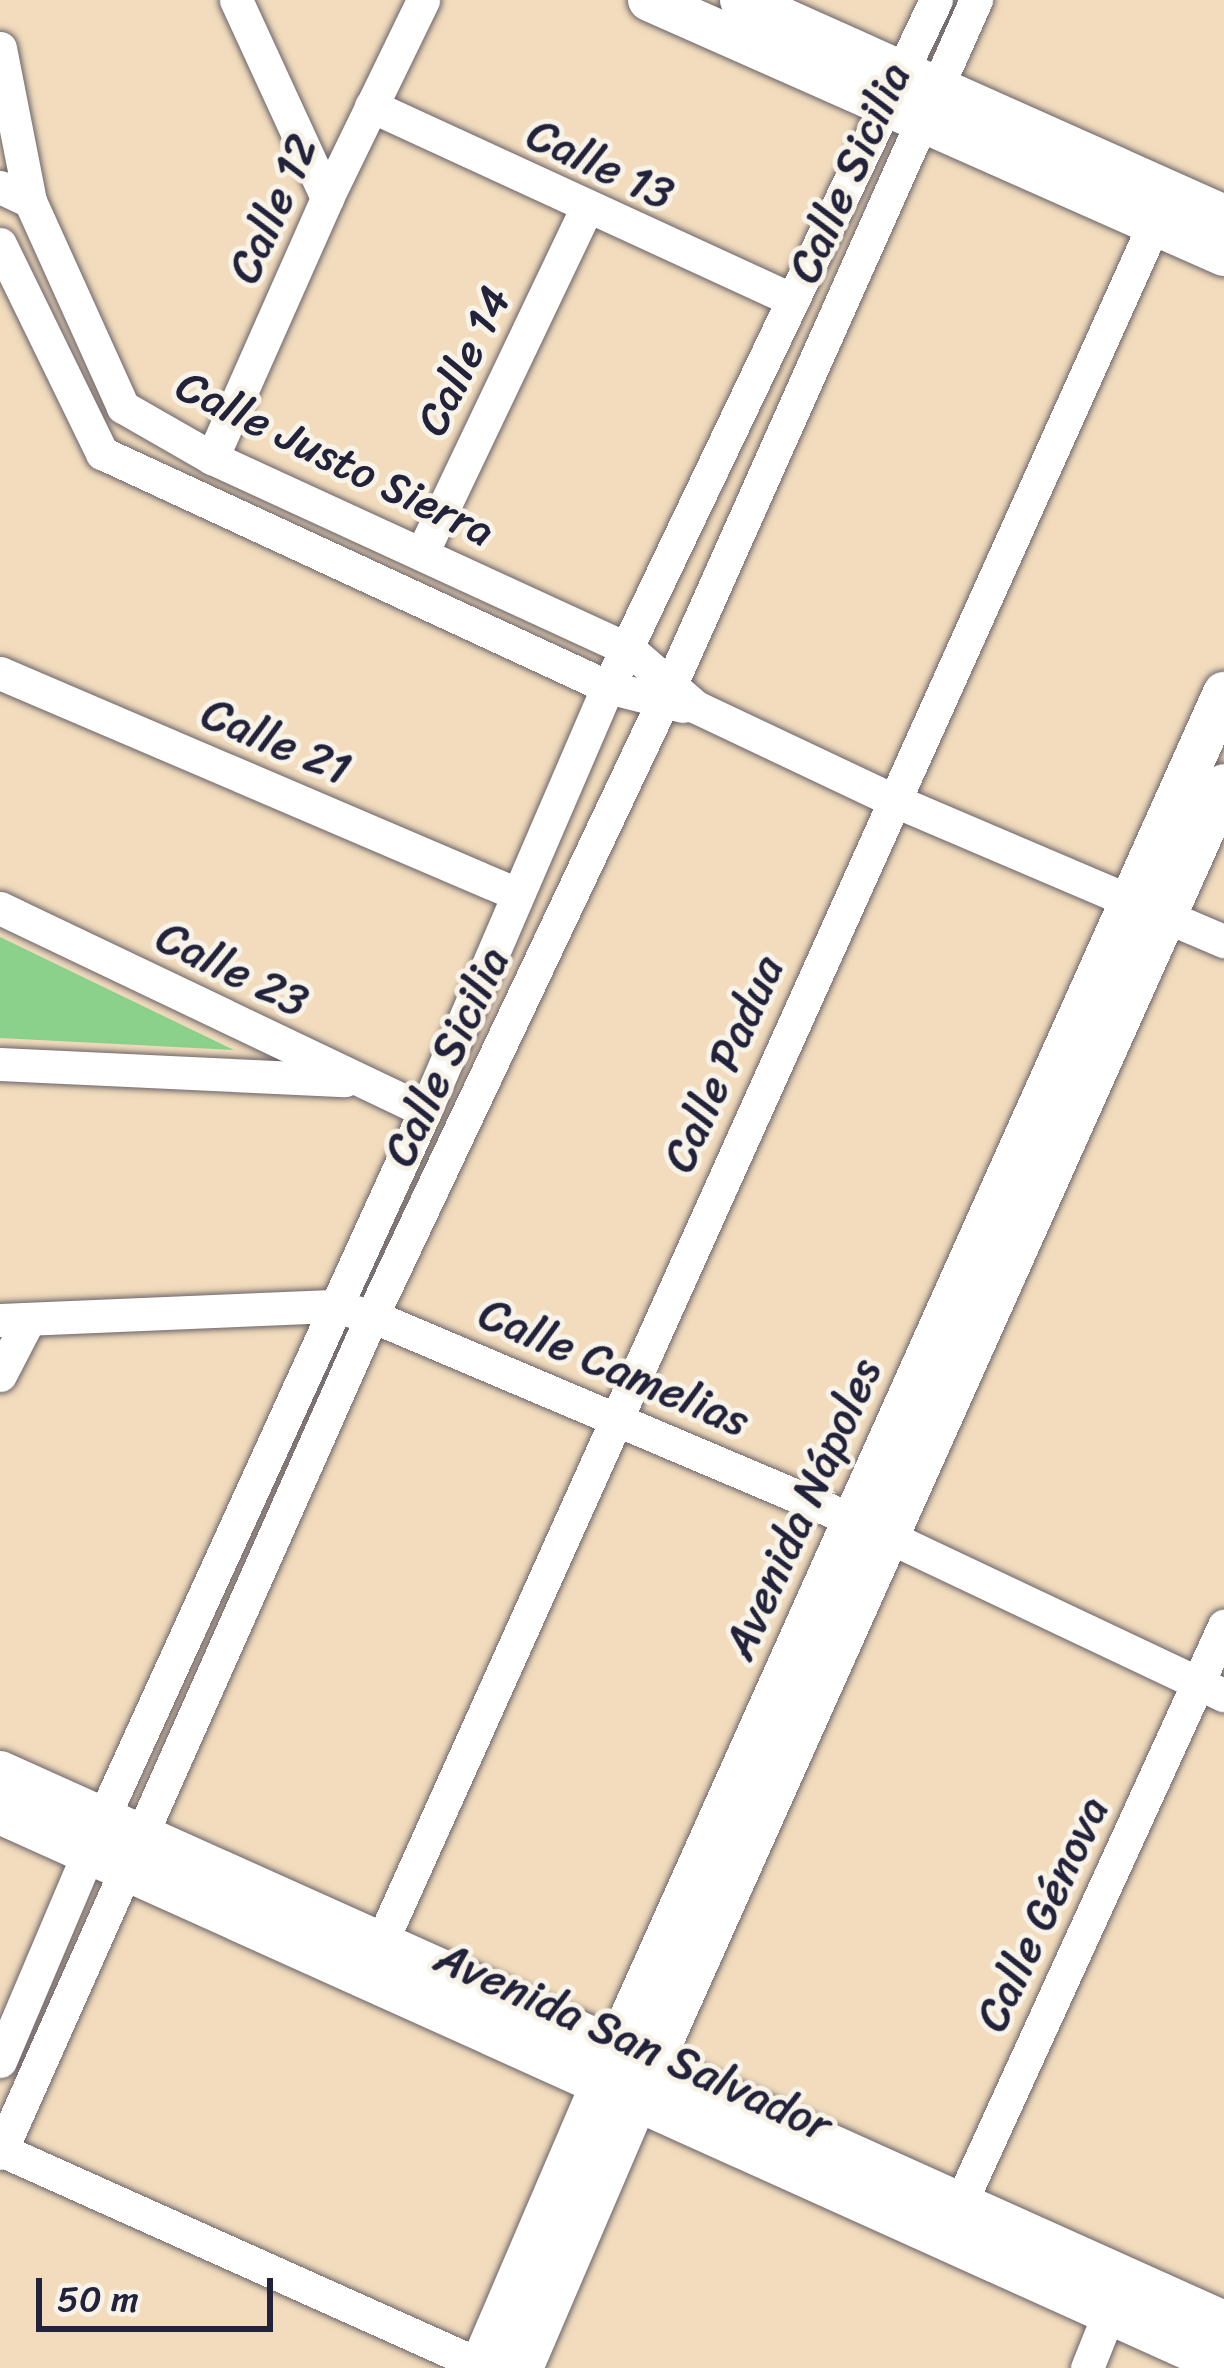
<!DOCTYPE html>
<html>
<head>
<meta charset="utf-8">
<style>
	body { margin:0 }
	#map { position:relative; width:1224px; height:2368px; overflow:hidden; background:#f2dcbd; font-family:Sriracha,sans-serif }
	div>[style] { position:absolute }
	.green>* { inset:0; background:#8bd18b }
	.roads { filter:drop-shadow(0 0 3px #6b6368) drop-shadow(0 0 3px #6b6368) }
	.minor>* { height:33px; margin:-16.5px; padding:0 16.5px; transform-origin:16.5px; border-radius:16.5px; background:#fff }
	.major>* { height:42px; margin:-21px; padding:0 21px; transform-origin:21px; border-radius:21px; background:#fff }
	span { translate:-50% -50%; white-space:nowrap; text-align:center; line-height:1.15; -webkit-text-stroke:10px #f7f3e8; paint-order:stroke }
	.street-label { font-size:45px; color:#22223b }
	.scale { position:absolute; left:36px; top:2278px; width:237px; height:54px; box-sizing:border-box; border:6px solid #22223b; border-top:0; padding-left:15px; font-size:36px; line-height:42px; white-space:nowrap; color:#22223b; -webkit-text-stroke:9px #f7f3e8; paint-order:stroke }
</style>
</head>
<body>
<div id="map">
	<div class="green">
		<div style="clip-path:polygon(0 937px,234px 1050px,0 1038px)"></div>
	</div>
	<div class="roads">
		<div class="minor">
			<div style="left:236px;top:0;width:218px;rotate:65.3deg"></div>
			<div style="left:0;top:48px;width:156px;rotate:78.9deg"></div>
			<div style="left:371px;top:106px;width:464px;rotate:24.7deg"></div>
			<div style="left:0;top:187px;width:33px;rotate:25deg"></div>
			<div style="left:30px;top:201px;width:226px;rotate:65.7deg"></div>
			<div style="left:123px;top:407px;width:103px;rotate:29.8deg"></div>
			<div style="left:212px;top:458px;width:460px;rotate:24.7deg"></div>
			<div style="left:630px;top:650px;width:87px;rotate:40.8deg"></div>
			<div style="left:696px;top:707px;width:218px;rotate:25.3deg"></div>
			<div style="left:893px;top:800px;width:360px;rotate:23.1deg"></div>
			<div style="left:0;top:244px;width:233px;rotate:64deg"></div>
			<div style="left:102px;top:453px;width:557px;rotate:24.82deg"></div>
			<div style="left:608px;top:687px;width:77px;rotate:14.2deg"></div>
			<div style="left:212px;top:458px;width:284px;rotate:-66.1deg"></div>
			<div style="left:327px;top:198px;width:220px;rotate:-64.1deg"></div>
			<div style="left:423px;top:551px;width:378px;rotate:-64.5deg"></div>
			<div style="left:0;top:673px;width:562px;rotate:23.15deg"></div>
			<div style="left:0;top:908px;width:471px;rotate:25.5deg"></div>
			<div style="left:0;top:1064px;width:345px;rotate:2.7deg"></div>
			<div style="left:0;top:1320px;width:332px;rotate:-2.4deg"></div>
			<div style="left:332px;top:1306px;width:41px;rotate:14deg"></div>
			<div style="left:372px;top:1316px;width:522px;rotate:22.98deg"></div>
			<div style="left:853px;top:1520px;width:410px;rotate:25.3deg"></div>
			<div style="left:0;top:1375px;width:61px;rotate:-62.6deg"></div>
			<div style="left:381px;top:1943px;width:1885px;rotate:-65.79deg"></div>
			<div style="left:0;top:2061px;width:264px;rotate:-67deg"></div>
			<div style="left:103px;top:1818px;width:777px;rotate:-65.51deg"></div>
			<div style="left:425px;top:1111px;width:462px;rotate:-66.7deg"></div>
			<div style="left:608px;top:687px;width:761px;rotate:-64.48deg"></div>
			<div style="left:1px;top:2150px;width:533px;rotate:24.16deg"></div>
			<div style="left:0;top:2153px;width:916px;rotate:-66.04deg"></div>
			<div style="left:372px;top:1316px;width:701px;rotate:-64.68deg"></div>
			<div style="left:672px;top:682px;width:747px;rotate:-65.98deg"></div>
			<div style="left:950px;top:2226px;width:660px;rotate:-65.46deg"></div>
			<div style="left:1087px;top:2368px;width:59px;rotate:-68.2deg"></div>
		</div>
		<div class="major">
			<div style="left:649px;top:0;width:629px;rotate:23.92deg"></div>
			<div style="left:741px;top:0;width:529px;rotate:24.09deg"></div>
			<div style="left:0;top:1772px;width:1342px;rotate:24.2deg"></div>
			<div style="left:0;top:1813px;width:1343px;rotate:24.27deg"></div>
			<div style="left:480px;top:2368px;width:348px;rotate:-66.8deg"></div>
			<div style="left:617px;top:2048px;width:1485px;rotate:-65.87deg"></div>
			<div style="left:522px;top:2368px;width:331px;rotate:-66.8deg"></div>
			<div style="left:652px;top:2064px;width:1401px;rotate:-65.9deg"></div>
		</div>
	</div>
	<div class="street-label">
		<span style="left:600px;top:165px;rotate:25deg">Calle 13</span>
		<span style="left:850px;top:173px;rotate:-66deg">Calle Sicilia</span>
		<span style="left:274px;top:209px;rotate:-66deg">Calle 12</span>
		<span style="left:464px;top:361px;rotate:-64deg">Calle 14</span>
		<span style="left:335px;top:459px;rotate:26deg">Calle Justo Sierra</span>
		<span style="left:276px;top:742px;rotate:23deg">Calle 21</span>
		<span style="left:232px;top:970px;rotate:26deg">Calle 23</span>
		<span style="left:447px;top:1057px;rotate:-65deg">Calle Sicilia</span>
		<span style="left:724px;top:1064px;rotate:-66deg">Calle Padua</span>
		<span style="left:614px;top:1368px;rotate:23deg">Calle Camelias</span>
		<span style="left:803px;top:1509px;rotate:-66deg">Avenida Nápoles</span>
		<span style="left:1043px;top:1914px;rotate:-65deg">Calle Génova</span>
		<span style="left:633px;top:2042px;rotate:24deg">Avenida San Salvador</span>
	</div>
	<div class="scale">50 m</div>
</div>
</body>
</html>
